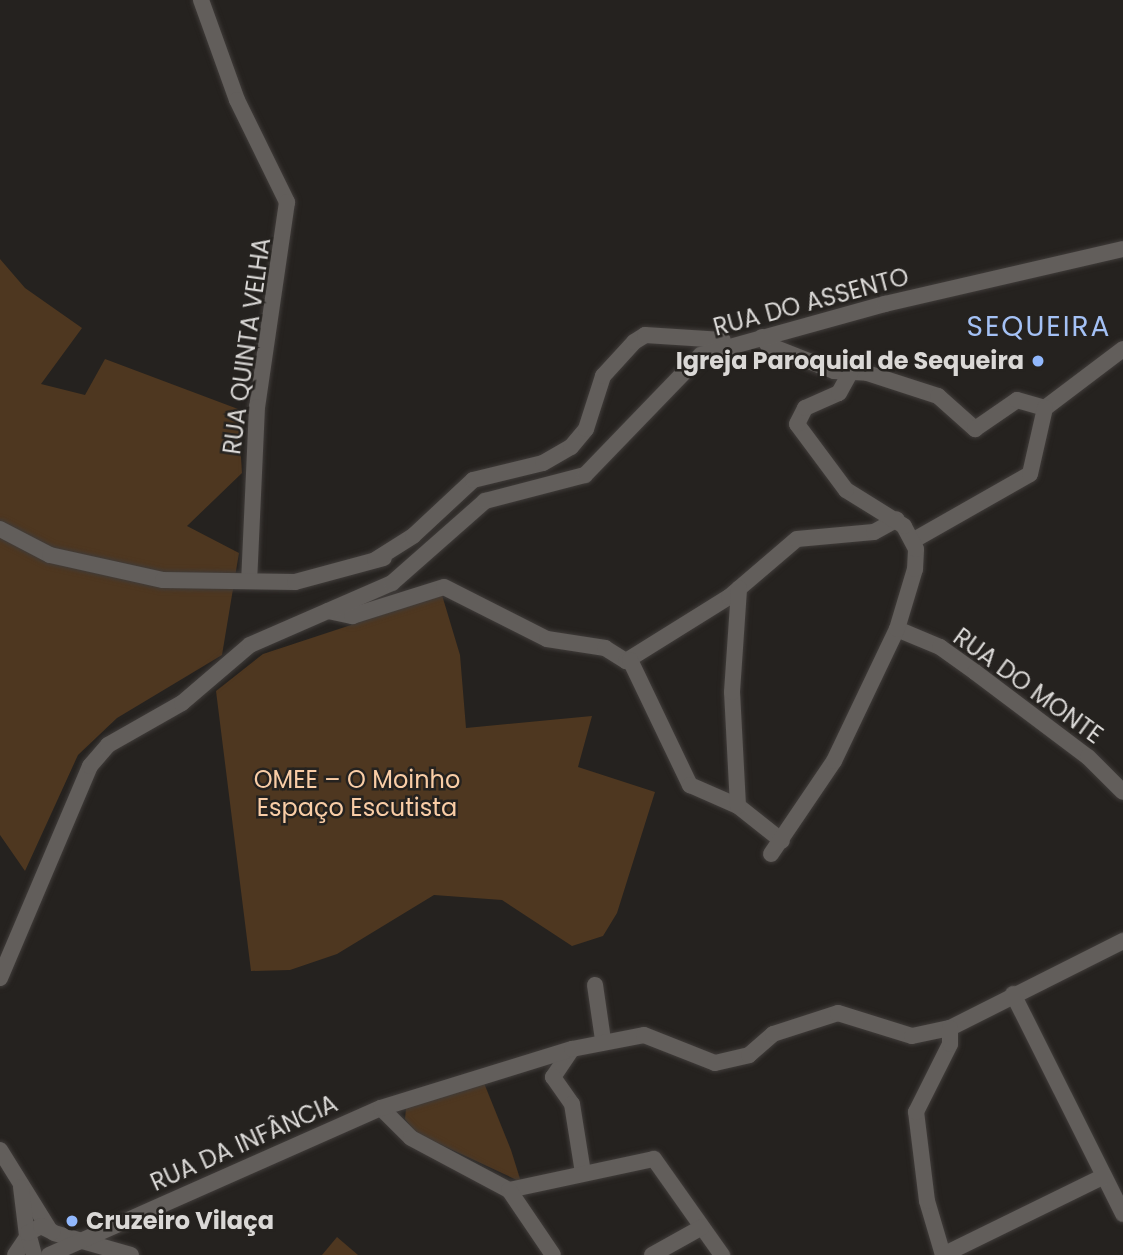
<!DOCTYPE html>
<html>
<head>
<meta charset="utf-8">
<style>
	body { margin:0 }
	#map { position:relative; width:1123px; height:1255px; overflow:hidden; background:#25221f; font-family:Poppins,sans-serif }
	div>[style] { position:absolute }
	.green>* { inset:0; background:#4e3720 }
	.roads { filter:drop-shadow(0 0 2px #403c3a) drop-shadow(0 0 2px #403c3a) }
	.minor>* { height:16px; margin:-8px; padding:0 8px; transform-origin:8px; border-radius:8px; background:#625e5b }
	.dots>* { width:19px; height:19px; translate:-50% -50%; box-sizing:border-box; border:4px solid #25221f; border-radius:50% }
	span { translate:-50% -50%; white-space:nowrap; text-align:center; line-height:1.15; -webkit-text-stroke:5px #25221f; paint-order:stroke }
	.street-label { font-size:24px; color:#dad8d6 }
	.poi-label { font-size:24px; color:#dad8d6; font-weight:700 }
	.right { translate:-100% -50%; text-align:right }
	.left { translate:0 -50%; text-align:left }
	.park-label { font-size:24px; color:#f9cda6 }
	.quarter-label { font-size:28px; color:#a4c1f5; letter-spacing:2px }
</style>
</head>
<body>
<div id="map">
	<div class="green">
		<div style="clip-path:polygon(0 259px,25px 288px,82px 328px,41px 384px,85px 395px,105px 359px,238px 409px,242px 473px,187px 526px,239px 553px,222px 655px,117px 718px,78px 755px,25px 871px,0 835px)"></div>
		<div style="clip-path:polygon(442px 595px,460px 655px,466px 728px,592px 716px,578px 767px,655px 792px,617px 913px,603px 936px,572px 946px,502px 900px,434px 895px,337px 954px,290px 970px,251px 971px,216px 691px,263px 654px)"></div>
		<div style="clip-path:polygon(484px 1083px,511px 1150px,521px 1182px,416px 1133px,405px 1119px,406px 1108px)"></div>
		<div style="clip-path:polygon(337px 1237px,358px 1255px,322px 1255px)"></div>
	</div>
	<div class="roads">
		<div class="minor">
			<div style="left:201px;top:0;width:106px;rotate:70.2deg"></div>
			<div style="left:237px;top:100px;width:114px;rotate:63.9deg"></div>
			<div style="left:287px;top:202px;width:207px;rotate:98.3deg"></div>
			<div style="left:257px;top:407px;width:173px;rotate:92.6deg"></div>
			<div style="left:762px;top:337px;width:10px;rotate:53deg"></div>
			<div style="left:768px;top:345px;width:71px;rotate:21.5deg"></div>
			<div style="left:834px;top:371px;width:33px;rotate:3deg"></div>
			<div style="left:867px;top:373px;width:75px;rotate:17.9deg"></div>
			<div style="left:938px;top:396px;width:50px;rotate:41.7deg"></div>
			<div style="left:975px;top:429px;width:51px;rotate:-34.6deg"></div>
			<div style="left:1017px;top:400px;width:29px;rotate:16deg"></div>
			<div style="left:1045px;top:408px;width:98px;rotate:-37.1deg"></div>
			<div style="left:0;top:529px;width:56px;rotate:27.5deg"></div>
			<div style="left:50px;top:555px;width:116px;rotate:12.5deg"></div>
			<div style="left:163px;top:580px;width:132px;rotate:0.9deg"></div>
			<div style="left:295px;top:582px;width:92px;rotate:-15.1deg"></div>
			<div style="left:914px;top:540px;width:133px;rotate:-29.6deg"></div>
			<div style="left:1030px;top:474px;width:68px;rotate:-77.2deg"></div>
			<div style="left:375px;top:560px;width:45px;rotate:-32.3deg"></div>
			<div style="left:413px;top:536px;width:82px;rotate:-43deg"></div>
			<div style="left:473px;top:480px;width:72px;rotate:-13.7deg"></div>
			<div style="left:543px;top:463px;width:32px;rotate:-30deg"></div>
			<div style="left:571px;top:447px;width:23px;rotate:-50deg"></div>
			<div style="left:586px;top:429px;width:56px;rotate:-72.2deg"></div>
			<div style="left:603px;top:376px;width:46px;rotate:-47.6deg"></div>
			<div style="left:634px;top:342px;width:13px;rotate:-32deg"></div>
			<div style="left:645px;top:335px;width:78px;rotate:3.7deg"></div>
			<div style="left:328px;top:611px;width:25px;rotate:12deg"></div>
			<div style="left:352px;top:616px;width:96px;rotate:-17.5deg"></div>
			<div style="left:444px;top:587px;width:115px;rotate:26.8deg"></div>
			<div style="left:547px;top:639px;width:59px;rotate:8.8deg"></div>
			<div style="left:605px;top:648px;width:25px;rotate:32deg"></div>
			<div style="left:626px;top:661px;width:121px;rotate:-31.9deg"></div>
			<div style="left:729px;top:597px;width:89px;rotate:-40.5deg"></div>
			<div style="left:797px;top:539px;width:77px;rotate:-5.2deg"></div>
			<div style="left:874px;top:532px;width:26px;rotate:-29deg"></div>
			<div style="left:897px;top:629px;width:47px;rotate:22.7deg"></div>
			<div style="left:940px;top:647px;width:43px;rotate:35.5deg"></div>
			<div style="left:975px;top:672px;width:141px;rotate:37deg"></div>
			<div style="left:1088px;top:757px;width:49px;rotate:45deg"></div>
			<div style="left:630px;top:660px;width:139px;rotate:64.4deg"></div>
			<div style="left:690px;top:785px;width:52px;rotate:23.6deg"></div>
			<div style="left:738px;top:806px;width:56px;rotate:38.5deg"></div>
			<div style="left:738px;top:806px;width:114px;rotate:-93deg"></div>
			<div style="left:732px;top:692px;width:104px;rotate:-86.1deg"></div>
			<div style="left:771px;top:854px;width:112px;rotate:-55.9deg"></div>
			<div style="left:834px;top:761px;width:146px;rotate:-64.5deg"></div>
			<div style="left:897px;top:629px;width:63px;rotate:-73.3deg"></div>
			<div style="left:915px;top:569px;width:20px;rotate:-87deg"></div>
			<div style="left:916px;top:549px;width:26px;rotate:-118deg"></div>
			<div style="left:904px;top:526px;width:68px;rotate:-148.2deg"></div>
			<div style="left:846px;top:490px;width:82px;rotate:-126.6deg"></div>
			<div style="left:797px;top:424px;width:18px;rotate:-63deg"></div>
			<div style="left:805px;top:408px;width:37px;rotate:-24deg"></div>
			<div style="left:839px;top:393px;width:23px;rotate:-61deg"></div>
			<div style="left:0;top:978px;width:230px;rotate:-67deg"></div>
			<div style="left:90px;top:766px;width:28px;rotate:-49deg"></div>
			<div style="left:108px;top:745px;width:85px;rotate:-29.6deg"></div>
			<div style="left:182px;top:703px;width:89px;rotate:-40.5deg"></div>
			<div style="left:250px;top:645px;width:155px;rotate:-23.6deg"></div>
			<div style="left:392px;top:583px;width:124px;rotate:-41.4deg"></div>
			<div style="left:485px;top:501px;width:103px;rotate:-14.6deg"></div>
			<div style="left:585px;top:475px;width:167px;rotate:-46deg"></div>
			<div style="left:701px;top:355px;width:191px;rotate:-15.5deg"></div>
			<div style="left:885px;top:304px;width:244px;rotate:-13deg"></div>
			<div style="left:595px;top:985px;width:56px;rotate:81.7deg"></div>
			<div style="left:1013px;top:994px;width:246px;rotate:63.4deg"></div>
			<div style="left:572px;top:1049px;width:34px;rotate:124deg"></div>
			<div style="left:553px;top:1077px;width:33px;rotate:55deg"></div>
			<div style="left:572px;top:1104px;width:70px;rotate:80.9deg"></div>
			<div style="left:381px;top:1108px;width:42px;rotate:45deg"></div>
			<div style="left:411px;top:1138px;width:111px;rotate:28deg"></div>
			<div style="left:509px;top:1190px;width:148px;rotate:-12.1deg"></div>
			<div style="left:654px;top:1159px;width:118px;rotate:54.7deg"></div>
			<div style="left:0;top:1150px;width:93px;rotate:58.2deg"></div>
			<div style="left:21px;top:1187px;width:49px;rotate:83deg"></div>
			<div style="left:509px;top:1190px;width:78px;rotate:55.9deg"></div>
			<div style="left:54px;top:1233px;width:80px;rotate:15.9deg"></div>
			<div style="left:15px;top:1255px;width:22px;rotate:-56deg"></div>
			<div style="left:34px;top:1255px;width:23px;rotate:-105deg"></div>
			<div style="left:28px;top:1233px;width:15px;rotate:-28deg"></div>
			<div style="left:41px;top:1226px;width:13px;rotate:27deg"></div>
			<div style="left:49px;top:1255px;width:363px;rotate:-23.9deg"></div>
			<div style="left:381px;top:1108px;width:200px;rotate:-17.2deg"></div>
			<div style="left:572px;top:1049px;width:73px;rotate:-11deg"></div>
			<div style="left:644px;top:1035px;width:76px;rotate:21.5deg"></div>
			<div style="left:715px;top:1063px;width:35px;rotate:-13deg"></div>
			<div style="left:749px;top:1055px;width:32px;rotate:-41deg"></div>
			<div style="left:773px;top:1034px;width:68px;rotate:-17.9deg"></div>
			<div style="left:838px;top:1013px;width:77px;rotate:17.3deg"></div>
			<div style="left:912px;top:1036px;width:39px;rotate:-12deg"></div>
			<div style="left:950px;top:1028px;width:194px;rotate:-26.7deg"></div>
			<div style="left:652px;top:1255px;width:57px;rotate:-29.2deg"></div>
			<div style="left:943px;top:1255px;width:56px;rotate:-106.5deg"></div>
			<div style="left:927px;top:1201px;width:90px;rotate:-97deg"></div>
			<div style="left:916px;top:1112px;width:76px;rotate:-63.4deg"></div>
			<div style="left:950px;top:1044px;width:16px;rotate:-90deg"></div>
			<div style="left:943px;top:1255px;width:179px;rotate:-26.1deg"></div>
		</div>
	</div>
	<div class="dots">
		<div style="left:1038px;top:361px;background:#91b8fd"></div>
		<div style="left:72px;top:1221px;background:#91b8fd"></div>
	</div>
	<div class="street-label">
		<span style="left:811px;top:302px;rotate:-15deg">RUA DO ASSENTO</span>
		<span style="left:247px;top:346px;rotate:-82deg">RUA QUINTA VELHA</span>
		<span style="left:1028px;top:686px;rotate:36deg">RUA DO MONTE</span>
		<span style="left:244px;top:1143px;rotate:-24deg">RUA DA INFÂNCIA</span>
	</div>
	<div class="poi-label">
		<span class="right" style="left:1024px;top:361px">Igreja Paroquial de Sequeira</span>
		<span class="left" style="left:86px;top:1221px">Cruzeiro Vilaça</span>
	</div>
	<div class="park-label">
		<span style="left:357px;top:794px">OMEE – O Moinho<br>Espaço Escutista</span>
	</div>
	<div class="quarter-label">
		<span style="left:1039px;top:327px">SEQUEIRA</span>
	</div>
</div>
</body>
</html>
